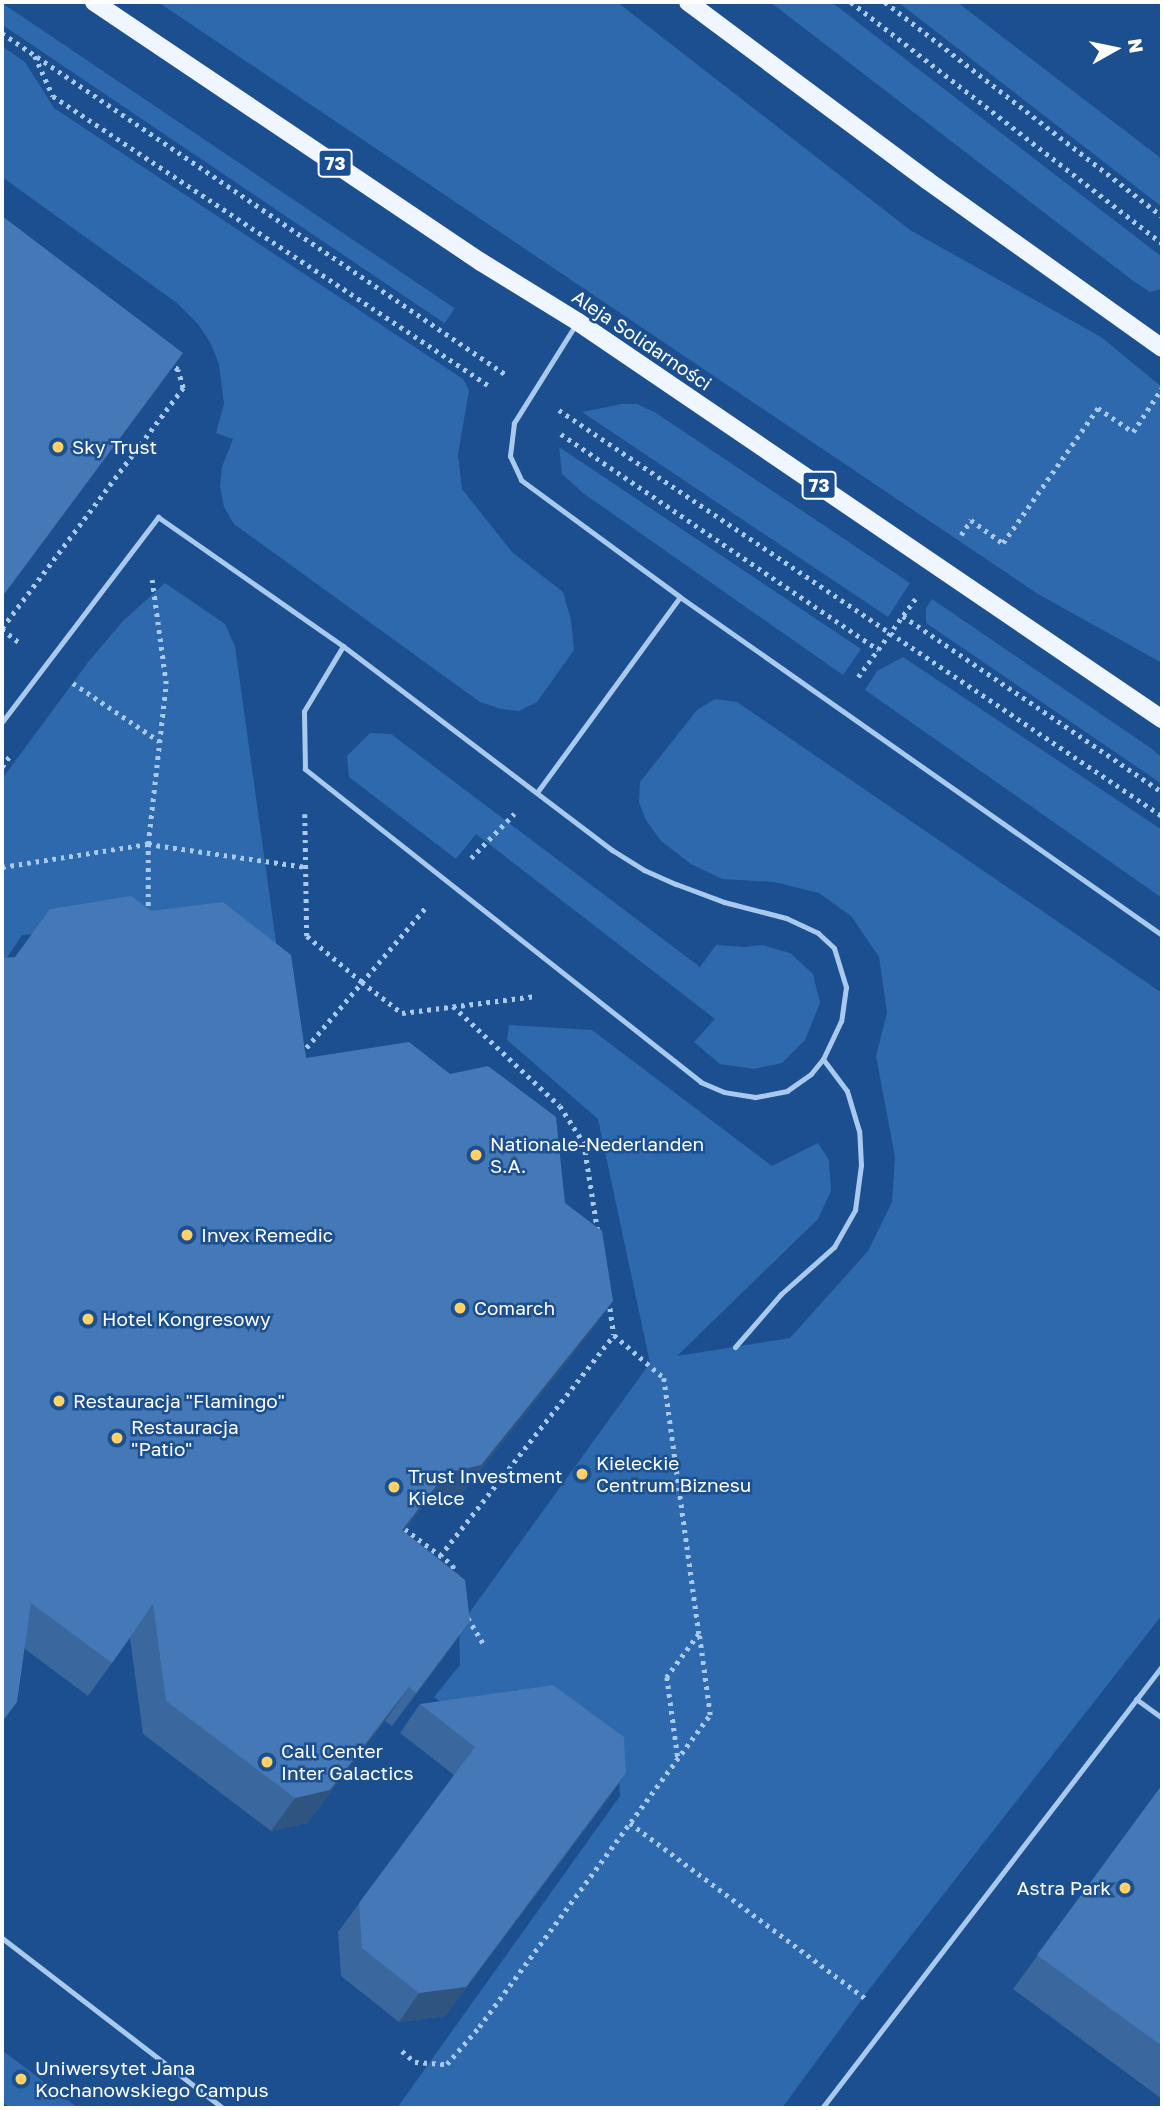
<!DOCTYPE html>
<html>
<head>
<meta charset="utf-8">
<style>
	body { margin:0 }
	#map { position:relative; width:1164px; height:2110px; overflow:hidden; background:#1b4f8f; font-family:"Golos Text",sans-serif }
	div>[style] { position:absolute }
	.green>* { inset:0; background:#2e69ad; transform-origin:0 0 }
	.path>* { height:4.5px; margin-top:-2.25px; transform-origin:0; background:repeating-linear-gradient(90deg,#a9c9ee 0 3.5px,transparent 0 8.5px) }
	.lane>* { height:5px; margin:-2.5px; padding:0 2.5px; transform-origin:2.5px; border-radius:2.5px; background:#a9c9ee }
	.primary>* { height:18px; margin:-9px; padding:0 9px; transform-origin:9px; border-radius:9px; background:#f0f6ff }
	.wall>* { inset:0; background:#3a679d }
	.shaded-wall>* { inset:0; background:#305480 }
	.building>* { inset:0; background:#4478b7 }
	.dots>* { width:19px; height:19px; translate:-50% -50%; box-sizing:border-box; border:4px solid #1b4f8f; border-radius:50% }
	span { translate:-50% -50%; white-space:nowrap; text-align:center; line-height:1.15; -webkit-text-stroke:5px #1b4f8f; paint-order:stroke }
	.shield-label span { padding:2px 5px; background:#1b4f8f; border:2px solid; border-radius:5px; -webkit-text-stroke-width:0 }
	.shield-label { font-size:18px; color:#fff; font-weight:700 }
	.street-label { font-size:19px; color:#fff }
	.poi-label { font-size:19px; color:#fff }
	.left { translate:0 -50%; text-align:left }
	.right { translate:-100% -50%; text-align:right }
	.frame { position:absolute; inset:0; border:4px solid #fff; pointer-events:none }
	.north { position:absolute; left:1080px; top:14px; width:70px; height:70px; -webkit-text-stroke:5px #1b4f8f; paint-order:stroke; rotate:81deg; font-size:19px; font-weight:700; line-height:28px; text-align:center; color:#fff }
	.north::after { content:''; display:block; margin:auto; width:24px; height:32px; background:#fff; clip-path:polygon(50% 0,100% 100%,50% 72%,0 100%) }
</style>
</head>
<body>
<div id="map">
	<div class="green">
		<div style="clip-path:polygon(158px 2px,617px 2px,910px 230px,1101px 337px,1162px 387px,1162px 663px,1038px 594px)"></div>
		<div style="clip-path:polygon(770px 2px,834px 4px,1162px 257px,1162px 289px,1150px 292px,1132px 280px)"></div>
		<div style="clip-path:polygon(898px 2px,957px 2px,1162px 159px,1162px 207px)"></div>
		<div style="left:2px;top:3px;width:546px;height:18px;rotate:34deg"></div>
		<div style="clip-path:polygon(2px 46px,25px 62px,54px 108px,463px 379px,469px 390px,458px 455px,462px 489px,512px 552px,563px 592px,571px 620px,574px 650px,537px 702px,519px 711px,501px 709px,480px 702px,234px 524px,224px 507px,220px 486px,222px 467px,233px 439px,216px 433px,224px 404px,219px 364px,211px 344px,198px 324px,177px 303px,2px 177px)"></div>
		<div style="clip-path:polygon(622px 404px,637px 404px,656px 413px,910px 583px,888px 617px,582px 412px)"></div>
		<div style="clip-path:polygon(559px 447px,861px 649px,843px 675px,583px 493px,562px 474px)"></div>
		<div style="clip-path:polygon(165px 583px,225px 624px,235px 646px,284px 1000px,107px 929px,22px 935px,2px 965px,2px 779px,89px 661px,123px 621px)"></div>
		<div style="clip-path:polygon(932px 599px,1152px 749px,1162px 758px,1162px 784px,926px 623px,926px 608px)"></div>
		<div style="clip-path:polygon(903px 657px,1162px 830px,1162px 898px,865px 690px,877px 671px)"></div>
		<div style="clip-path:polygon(715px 699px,737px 702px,1162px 993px,1162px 1615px,871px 1987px,782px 2108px,397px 2108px,620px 1796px,618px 1762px,516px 1689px,480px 1730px,434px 1697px,460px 1665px,459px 1627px,650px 1363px,598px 1119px,507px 1040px,509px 1025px,592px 1030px,772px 1166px,818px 1143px,829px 1160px,831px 1191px,818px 1219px,677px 1356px,790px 1338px,868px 1251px,892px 1202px,895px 1157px,876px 1056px,887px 1013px,879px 957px,851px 916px,819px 893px,774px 882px,722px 879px,691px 864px,661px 841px,646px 820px,639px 803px,640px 782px,697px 710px)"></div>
		<div style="clip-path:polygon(370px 733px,391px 734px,700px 967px,716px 945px,744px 947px,762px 945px,790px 953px,813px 974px,820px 1003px,805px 1040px,782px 1063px,754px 1069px,720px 1064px,694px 1042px,715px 1019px,476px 834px,456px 859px,349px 777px,347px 756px)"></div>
		<div style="clip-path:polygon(2px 2050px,78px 2108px,10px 2108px,2px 2102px)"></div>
	</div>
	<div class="path">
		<div style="left:851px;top:2px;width:393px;rotate:37.8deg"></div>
		<div style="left:885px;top:2px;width:350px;rotate:37.7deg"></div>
		<div style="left:2px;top:33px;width:608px;rotate:34.13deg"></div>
		<div style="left:35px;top:56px;width:44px;rotate:65.8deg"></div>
		<div style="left:53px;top:96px;width:522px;rotate:33.6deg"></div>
		<div style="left:559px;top:410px;width:727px;rotate:33.95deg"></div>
		<div style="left:561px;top:434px;width:384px;rotate:34.2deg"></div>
		<div style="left:961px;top:535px;width:18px;rotate:-56deg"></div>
		<div style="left:971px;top:520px;width:39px;rotate:36deg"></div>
		<div style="left:1003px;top:543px;width:165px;rotate:-54.9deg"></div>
		<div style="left:1098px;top:408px;width:42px;rotate:34.4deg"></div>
		<div style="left:1133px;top:432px;width:53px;rotate:-56.6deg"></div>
		<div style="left:903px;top:616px;width:313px;rotate:34.2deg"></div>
		<div style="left:2px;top:628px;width:301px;rotate:-53deg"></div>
		<div style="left:183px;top:388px;width:19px;rotate:-106deg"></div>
		<div style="left:178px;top:370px;width:11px;rotate:-142deg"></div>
		<div style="left:2px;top:629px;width:24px;rotate:38deg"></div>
		<div style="left:858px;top:677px;width:97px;rotate:-53.8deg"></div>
		<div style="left:73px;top:683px;width:104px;rotate:34deg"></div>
		<div style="left:2px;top:767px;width:16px;rotate:-55deg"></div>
		<div style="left:305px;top:814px;width:122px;rotate:89.1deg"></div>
		<div style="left:307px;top:936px;width:72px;rotate:39.9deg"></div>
		<div style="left:362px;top:982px;width:51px;rotate:37.8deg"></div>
		<div style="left:402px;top:1013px;width:135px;rotate:-7.2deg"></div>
		<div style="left:471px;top:858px;width:62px;rotate:-45.7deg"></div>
		<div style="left:2px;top:867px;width:148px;rotate:-9deg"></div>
		<div style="left:148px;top:844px;width:161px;rotate:-83.6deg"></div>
		<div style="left:166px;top:684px;width:105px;rotate:-97.7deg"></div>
		<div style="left:148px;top:914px;width:70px;rotate:-90deg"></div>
		<div style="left:148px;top:844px;width:160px;rotate:8.3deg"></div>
		<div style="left:453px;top:1006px;width:146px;rotate:43.1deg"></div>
		<div style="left:560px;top:1106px;width:44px;rotate:57deg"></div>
		<div style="left:584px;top:1143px;width:90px;rotate:81.1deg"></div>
		<div style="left:301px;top:1054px;width:194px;rotate:-49.6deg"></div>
		<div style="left:609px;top:1300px;width:35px;rotate:82deg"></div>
		<div style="left:614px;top:1335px;width:66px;rotate:40.7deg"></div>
		<div style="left:664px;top:1378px;width:258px;rotate:82.2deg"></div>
		<div style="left:405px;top:1529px;width:60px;rotate:36.9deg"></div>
		<div style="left:453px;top:1565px;width:12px;rotate:81deg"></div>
		<div style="left:440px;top:1556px;width:281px;rotate:-51.8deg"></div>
		<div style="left:468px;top:1618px;width:31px;rotate:59deg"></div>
		<div style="left:630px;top:1823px;width:293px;rotate:36.7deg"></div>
		<div style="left:402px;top:2051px;width:17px;rotate:40deg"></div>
		<div style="left:415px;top:2062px;width:32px;rotate:4deg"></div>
		<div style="left:447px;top:2064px;width:49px;rotate:-49.1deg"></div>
		<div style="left:479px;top:2027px;width:388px;rotate:-53.5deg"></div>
		<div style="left:710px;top:1715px;width:82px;rotate:-97.7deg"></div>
		<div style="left:699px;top:1634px;width:54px;rotate:126.7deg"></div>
		<div style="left:667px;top:1677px;width:82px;rotate:82.3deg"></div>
	</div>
	<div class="lane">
		<div style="left:576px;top:324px;width:117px;rotate:122.1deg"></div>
		<div style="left:514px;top:423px;width:33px;rotate:97deg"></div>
		<div style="left:510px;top:456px;width:26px;rotate:65deg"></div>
		<div style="left:521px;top:480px;width:197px;rotate:36.3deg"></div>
		<div style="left:680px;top:597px;width:589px;rotate:35.04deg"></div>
		<div style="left:2px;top:722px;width:258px;rotate:-52.7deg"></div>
		<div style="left:158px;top:517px;width:226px;rotate:34.9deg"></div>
		<div style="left:343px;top:646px;width:338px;rotate:37.2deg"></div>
		<div style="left:612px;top:850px;width:38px;rotate:32deg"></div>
		<div style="left:644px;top:870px;width:35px;rotate:24deg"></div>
		<div style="left:676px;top:884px;width:51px;rotate:20.6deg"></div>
		<div style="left:724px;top:902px;width:64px;rotate:14.5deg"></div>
		<div style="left:786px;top:918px;width:35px;rotate:25deg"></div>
		<div style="left:818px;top:933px;width:22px;rotate:43deg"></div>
		<div style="left:834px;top:948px;width:41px;rotate:72.9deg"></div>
		<div style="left:846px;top:987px;width:34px;rotate:98deg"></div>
		<div style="left:841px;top:1021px;width:42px;rotate:115.3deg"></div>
		<div style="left:823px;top:1059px;width:19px;rotate:129deg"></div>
		<div style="left:811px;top:1074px;width:29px;rotate:145deg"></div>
		<div style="left:787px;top:1091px;width:33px;rotate:169deg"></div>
		<div style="left:755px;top:1097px;width:31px;rotate:-171deg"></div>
		<div style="left:724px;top:1092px;width:25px;rotate:-157deg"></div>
		<div style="left:701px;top:1082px;width:505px;rotate:-141.68deg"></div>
		<div style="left:305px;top:769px;width:58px;rotate:-91deg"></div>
		<div style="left:304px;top:711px;width:76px;rotate:-59deg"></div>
		<div style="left:538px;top:791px;width:240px;rotate:-53.8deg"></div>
		<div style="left:735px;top:1347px;width:70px;rotate:-49deg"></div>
		<div style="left:781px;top:1294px;width:71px;rotate:-41.6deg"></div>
		<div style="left:834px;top:1247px;width:43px;rotate:-60.4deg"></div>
		<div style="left:855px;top:1210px;width:45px;rotate:-82.4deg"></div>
		<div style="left:861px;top:1165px;width:34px;rotate:-93deg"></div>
		<div style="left:859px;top:1131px;width:42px;rotate:-106.7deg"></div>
		<div style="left:847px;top:1091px;width:40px;rotate:-127deg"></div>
		<div style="left:1136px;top:1699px;width:32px;rotate:36deg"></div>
		<div style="left:2px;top:1938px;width:279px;rotate:37.6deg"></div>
		<div style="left:822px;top:2108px;width:558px;rotate:-52.43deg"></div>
	</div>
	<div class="primary">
		<div style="left:94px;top:2px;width:466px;rotate:33.9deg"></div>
		<div style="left:481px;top:262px;width:114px;rotate:31.7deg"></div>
		<div style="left:578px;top:322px;width:706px;rotate:34.21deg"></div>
		<div style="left:688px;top:2px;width:299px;rotate:36.7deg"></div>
		<div style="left:928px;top:181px;width:287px;rotate:35.5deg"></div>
	</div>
	<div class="wall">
		<div style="clip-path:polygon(2px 958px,306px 1058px,565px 1203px,613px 1301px,589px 1334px,457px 1499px,423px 1506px,404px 1531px,446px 1655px,392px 1726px,385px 1721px,307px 1823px,271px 1831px,143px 1734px,130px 1638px,88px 1696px,25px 1649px)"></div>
		<div style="clip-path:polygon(420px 1704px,626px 1773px,606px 1802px,445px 2016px,399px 2022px,341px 1976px,338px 1932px,454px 1775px,400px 1733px)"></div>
		<div style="clip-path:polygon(1162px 1785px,1162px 2099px,1013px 1989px)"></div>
	</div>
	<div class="shaded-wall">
		<div style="clip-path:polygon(183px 353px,161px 384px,2px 598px,2px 597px)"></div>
		<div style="clip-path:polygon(613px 1301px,589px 1334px,457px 1499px,423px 1506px,379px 1564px,402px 1530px,446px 1473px)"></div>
		<div style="clip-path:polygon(470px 1621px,446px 1655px,392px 1726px,416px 1693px)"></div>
		<div style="clip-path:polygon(409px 1687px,385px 1721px,307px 1823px,271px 1831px,295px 1798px)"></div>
		<div style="clip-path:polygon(626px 1773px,606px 1802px,445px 2016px,399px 2022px,419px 1993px)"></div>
	</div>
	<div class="building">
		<div style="clip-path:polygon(2px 216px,183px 353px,2px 597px)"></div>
		<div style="clip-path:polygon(131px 896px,151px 911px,223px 902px,291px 955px,306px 1058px,409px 1042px,450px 1074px,488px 1066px,556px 1117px,565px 1203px,602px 1231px,613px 1301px,481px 1465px,446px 1473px,402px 1530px,465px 1580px,470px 1621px,416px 1693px,409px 1687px,330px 1790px,295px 1798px,166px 1701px,153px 1604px,112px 1663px,31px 1603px,17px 1702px,2px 1722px,2px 958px,15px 957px,50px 909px)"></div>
		<div style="clip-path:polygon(553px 1685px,624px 1737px,626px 1773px,466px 1987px,419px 1993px,362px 1948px,359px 1903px,475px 1747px,420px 1704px)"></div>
		<div style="clip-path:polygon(1162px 1785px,1162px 2046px,1037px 1955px)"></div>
	</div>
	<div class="dots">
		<div style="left:58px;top:447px;background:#ffd166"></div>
		<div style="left:476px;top:1155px;background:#ffd166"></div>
		<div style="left:187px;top:1235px;background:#ffd166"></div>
		<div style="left:460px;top:1308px;background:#ffd166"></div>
		<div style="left:88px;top:1319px;background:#ffd166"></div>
		<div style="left:59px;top:1401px;background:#ffd166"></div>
		<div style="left:117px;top:1438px;background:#ffd166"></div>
		<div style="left:582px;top:1474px;background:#ffd166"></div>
		<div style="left:394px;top:1487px;background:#ffd166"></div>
		<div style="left:267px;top:1762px;background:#ffd166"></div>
		<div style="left:1125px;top:1888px;background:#ffd166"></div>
		<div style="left:21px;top:2079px;background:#ffd166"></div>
	</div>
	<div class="shield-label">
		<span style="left:335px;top:163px">73</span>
		<span style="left:819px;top:485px">73</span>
	</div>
	<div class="street-label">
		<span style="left:642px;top:340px;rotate:34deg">Aleja Solidarności</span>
	</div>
	<div class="poi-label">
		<span class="left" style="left:72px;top:447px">Sky Trust</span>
		<span class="left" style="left:490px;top:1155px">Nationale-Nederlanden<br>S.A.</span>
		<span class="left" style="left:201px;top:1235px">Invex Remedic</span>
		<span class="left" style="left:474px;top:1308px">Comarch</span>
		<span class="left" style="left:102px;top:1319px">Hotel Kongresowy</span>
		<span class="left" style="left:73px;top:1401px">Restauracja "Flamingo"</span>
		<span class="left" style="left:131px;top:1438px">Restauracja<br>"Patio"</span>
		<span class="left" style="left:596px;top:1474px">Kieleckie<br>Centrum Biznesu</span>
		<span class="left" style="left:408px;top:1487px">Trust Investment<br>Kielce</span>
		<span class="left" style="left:281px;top:1762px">Call Center<br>Inter Galactics</span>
		<span class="right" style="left:1111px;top:1888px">Astra Park</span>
		<span class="left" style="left:35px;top:2079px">Uniwersytet Jana<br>Kochanowskiego Campus</span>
	</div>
	<div class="frame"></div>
	<div class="north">N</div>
</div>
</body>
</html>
